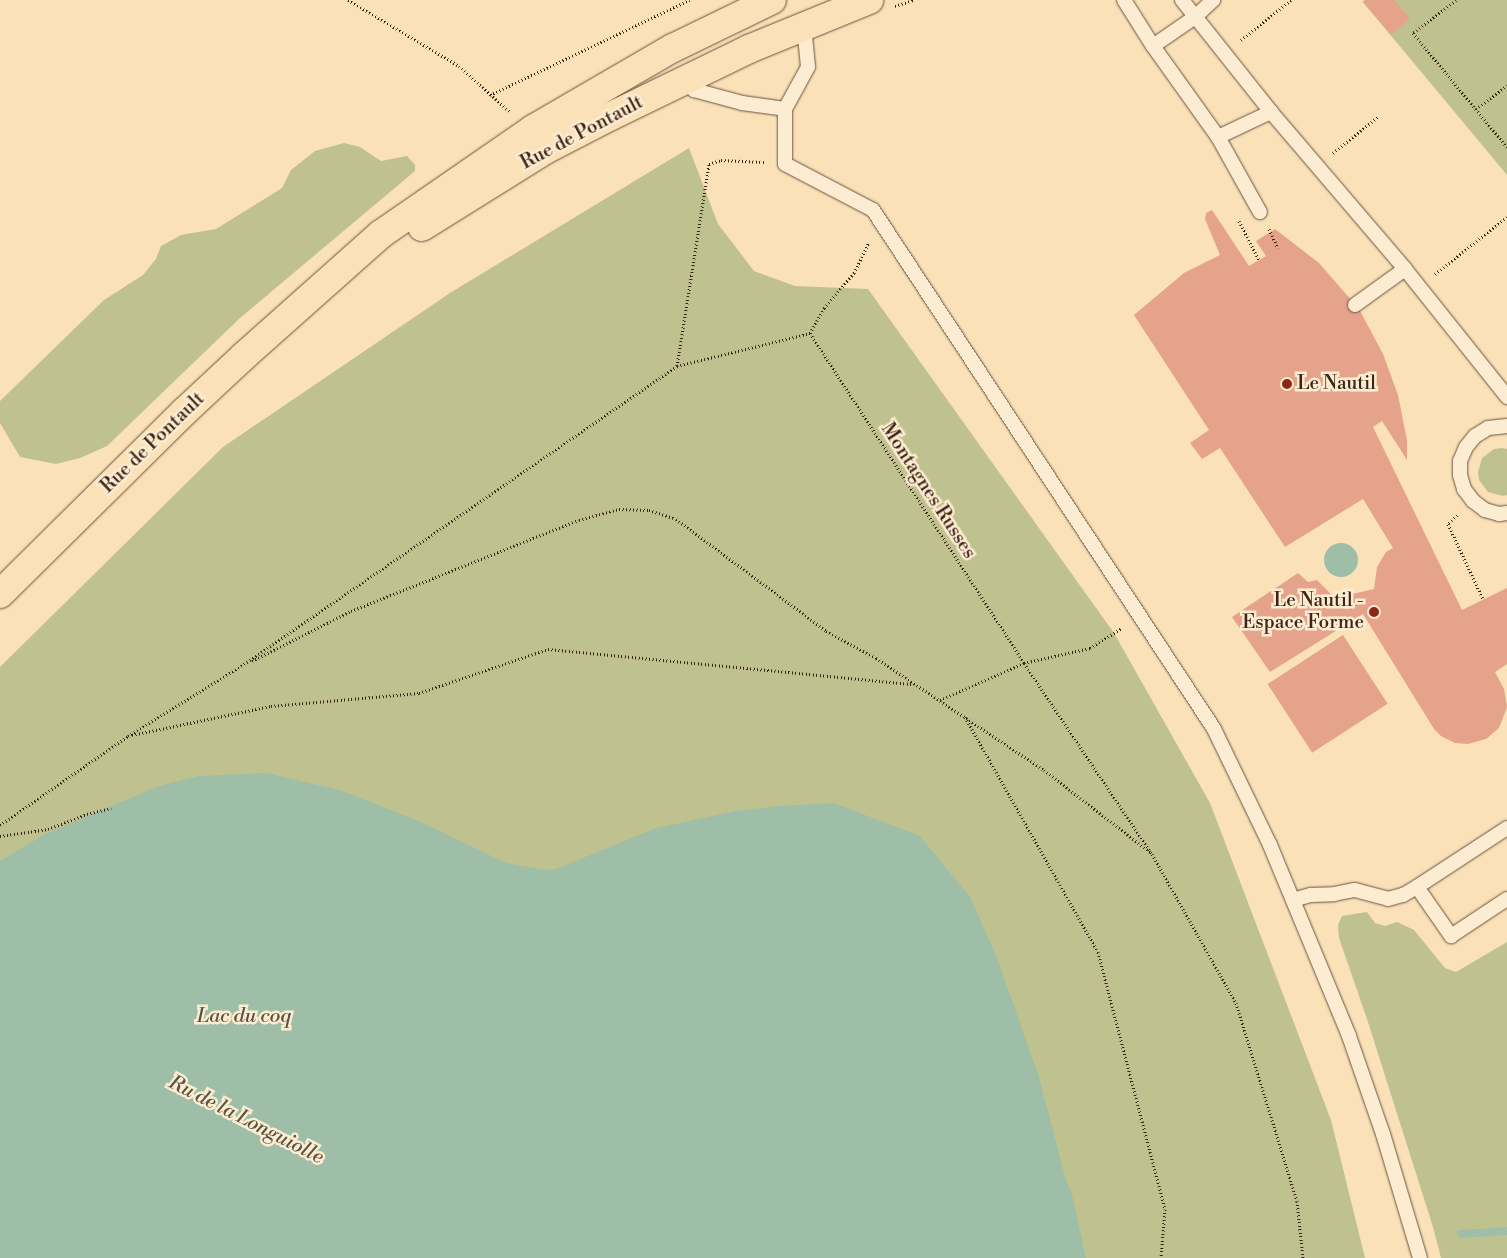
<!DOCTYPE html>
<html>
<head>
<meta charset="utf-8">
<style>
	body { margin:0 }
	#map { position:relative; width:1507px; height:1258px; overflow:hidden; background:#fae1b8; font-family:"Libre Bodoni",serif }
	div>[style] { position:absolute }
	.green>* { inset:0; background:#bfc28e }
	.water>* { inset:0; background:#9fbea8 }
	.round { border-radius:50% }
	.stream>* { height:8px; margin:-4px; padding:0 4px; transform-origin:4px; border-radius:4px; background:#9fbea8 }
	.building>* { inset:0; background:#e4a38a; transform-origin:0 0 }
	.path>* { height:3px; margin-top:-1.5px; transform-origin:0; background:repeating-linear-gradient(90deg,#3c2317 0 1px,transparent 0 3.5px) }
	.roads { filter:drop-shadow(0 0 1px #6c523f) drop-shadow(0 0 1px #6c523f) }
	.service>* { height:14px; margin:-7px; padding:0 7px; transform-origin:7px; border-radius:7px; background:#fcecd1 }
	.primary>* { height:28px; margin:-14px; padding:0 14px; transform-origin:14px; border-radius:14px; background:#fae1b8 }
	.dots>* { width:14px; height:14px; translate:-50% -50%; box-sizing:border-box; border:2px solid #fcecd1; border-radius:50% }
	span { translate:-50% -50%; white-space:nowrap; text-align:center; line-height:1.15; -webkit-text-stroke:5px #fcecd1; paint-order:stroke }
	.street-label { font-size:19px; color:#3c2317 }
	.poi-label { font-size:19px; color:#3c2317 }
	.left { translate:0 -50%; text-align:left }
	.right { translate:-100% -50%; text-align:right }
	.water-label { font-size:20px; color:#5a5242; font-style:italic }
</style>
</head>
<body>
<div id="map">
	<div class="green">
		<div style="clip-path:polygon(1365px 0,1507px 0,1507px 175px,1363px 2px)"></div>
		<div style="clip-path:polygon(344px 143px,360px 147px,381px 161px,407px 156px,415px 165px,415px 171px,240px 318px,107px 446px,80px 458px,56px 464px,20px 457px,0 423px,0 401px,104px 300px,143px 275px,156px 259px,161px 246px,181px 235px,216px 229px,282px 188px,291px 170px,315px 151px)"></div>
		<div style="clip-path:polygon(689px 148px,718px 224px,754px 271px,795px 286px,868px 289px,1114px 633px,1210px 803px,1331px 1120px,1365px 1258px,0 1258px,0 667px,223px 447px,450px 293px)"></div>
		<div style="clip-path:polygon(1502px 448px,1507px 449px,1507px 495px,1503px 496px,1488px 492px,1479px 480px,1478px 472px,1482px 458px,1494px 449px)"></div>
		<div style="clip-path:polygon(1367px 912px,1375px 923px,1385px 926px,1397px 922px,1414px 930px,1445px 968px,1456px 972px,1507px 942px,1507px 1258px,1441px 1258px,1433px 1227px,1367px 1019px,1339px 938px,1338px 925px,1342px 916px)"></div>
	</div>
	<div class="water">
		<div class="round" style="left:1324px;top:543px;width:34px;height:34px"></div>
		<div style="clip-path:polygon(266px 773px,340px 790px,421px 822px,506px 863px,546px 870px,556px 869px,656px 828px,736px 811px,778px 806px,834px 803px,920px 836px,970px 897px,996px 955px,1039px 1077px,1066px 1181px,1071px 1190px,1086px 1258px,0 1258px,0 861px,43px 835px,159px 786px,198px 776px)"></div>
	</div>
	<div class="stream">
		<div style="left:1461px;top:1234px;width:46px;rotate:-3.7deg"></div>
	</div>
	<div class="building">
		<div style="clip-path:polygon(1365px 0,1394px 0,1410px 19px,1391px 35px,1363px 2px)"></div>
		<div style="clip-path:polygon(1212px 210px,1249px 266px,1266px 256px,1256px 241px,1275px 229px,1319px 263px,1359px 309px,1383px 354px,1398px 395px,1407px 440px,1407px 460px,1382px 421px,1373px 427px,1462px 610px,1507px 588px,1507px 664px,1495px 672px,1504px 689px,1507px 707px,1499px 728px,1486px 739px,1468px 744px,1455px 743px,1441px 736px,1434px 729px,1363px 614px,1270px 672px,1232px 617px,1298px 573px,1308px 582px,1317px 580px,1335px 598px,1374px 589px,1377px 567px,1386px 552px,1393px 548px,1363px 499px,1285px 547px,1220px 448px,1202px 459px,1190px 443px,1209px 430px,1134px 315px,1184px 273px,1220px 255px,1205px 219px,1206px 213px)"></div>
		<div style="left:1343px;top:635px;width:82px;height:90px;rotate:57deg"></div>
	</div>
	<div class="path">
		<div style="left:348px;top:0;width:129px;rotate:30.7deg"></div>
		<div style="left:459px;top:66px;width:69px;rotate:42deg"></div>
		<div style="left:1456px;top:0;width:54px;rotate:142.5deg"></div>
		<div style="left:1413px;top:33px;width:148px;rotate:50.5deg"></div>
		<div style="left:895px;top:6px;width:19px;rotate:-18deg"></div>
		<div style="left:1241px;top:40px;width:64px;rotate:-38.7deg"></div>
		<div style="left:490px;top:95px;width:221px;rotate:-25.5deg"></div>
		<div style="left:1476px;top:109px;width:39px;rotate:-37deg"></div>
		<div style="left:1333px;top:153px;width:59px;rotate:-38.8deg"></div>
		<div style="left:1239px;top:221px;width:44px;rotate:62.9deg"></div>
		<div style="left:1269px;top:229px;width:21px;rotate:65deg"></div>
		<div style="left:1435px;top:274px;width:92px;rotate:-38.4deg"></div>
		<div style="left:810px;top:333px;width:393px;rotate:57deg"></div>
		<div style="left:1024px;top:663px;width:230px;rotate:56.2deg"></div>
		<div style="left:1152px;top:854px;width:171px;rotate:60.6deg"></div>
		<div style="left:1236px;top:1003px;width:207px;rotate:72.9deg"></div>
		<div style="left:1297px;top:1201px;width:57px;rotate:84deg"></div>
		<div style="left:677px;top:366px;width:205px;rotate:-81deg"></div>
		<div style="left:709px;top:164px;width:13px;rotate:-18deg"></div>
		<div style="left:721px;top:160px;width:43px;rotate:2.7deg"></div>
		<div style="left:1457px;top:515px;width:13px;rotate:135deg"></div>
		<div style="left:1448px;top:524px;width:83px;rotate:65deg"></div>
		<div style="left:252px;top:661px;width:111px;rotate:-26.8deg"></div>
		<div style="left:351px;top:611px;width:245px;rotate:-21.8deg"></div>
		<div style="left:579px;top:520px;width:41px;rotate:-15.4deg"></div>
		<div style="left:619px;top:509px;width:30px;rotate:2deg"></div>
		<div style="left:649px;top:510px;width:28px;rotate:18deg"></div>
		<div style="left:676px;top:519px;width:187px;rotate:36.7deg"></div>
		<div style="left:826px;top:631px;width:57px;rotate:28.4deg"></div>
		<div style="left:876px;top:658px;width:202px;rotate:33.7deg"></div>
		<div style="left:1044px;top:770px;width:134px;rotate:37.7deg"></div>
		<div style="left:940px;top:700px;width:92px;rotate:-23.8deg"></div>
		<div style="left:1024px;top:663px;width:68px;rotate:-12.8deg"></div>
		<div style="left:1090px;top:648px;width:38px;rotate:-32deg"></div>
		<div style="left:965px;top:717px;width:270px;rotate:60.5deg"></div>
		<div style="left:1098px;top:952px;width:266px;rotate:75.4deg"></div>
		<div style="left:1165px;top:1209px;width:49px;rotate:94.7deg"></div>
		<div style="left:132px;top:735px;width:142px;rotate:-11.8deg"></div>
		<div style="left:271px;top:706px;width:149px;rotate:-5deg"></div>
		<div style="left:419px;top:693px;width:136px;rotate:-18.8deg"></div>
		<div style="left:548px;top:649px;width:367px;rotate:5.5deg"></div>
		<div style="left:0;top:825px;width:156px;rotate:-34.8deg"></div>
		<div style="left:128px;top:736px;width:133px;rotate:-31.8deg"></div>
		<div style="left:241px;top:666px;width:529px;rotate:-34.53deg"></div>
		<div style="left:677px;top:366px;width:137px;rotate:-13.9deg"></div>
		<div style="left:810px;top:333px;width:29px;rotate:-61deg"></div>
		<div style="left:824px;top:308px;width:46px;rotate:-49.4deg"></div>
		<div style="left:854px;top:273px;width:34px;rotate:-64deg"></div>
		<div style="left:0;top:836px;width:49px;rotate:-8.3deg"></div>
		<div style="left:48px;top:829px;width:42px;rotate:-21deg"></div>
		<div style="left:87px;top:814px;width:25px;rotate:-14deg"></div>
	</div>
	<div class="roads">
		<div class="service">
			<div style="left:1124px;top:0;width:54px;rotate:57.8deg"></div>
			<div style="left:1153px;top:46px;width:112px;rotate:54.5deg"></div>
			<div style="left:1218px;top:137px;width:86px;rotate:60.8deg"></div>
			<div style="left:1182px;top:0;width:143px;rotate:51.5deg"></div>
			<div style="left:1271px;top:112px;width:206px;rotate:49.5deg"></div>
			<div style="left:1405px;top:269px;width:164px;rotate:51.4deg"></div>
			<div style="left:804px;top:26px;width:41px;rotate:84.4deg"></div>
			<div style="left:808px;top:67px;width:48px;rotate:118.7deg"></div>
			<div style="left:785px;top:109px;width:55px;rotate:90deg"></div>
			<div style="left:785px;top:164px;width:99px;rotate:27.6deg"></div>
			<div style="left:873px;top:210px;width:621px;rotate:56.69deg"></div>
			<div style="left:1214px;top:729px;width:129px;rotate:64.2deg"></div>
			<div style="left:1270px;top:845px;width:207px;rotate:67.5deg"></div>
			<div style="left:1349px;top:1036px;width:104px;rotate:70.9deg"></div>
			<div style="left:1383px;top:1134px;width:129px;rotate:73.4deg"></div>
			<div style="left:1153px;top:46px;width:51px;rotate:-34.6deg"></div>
			<div style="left:1195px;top:17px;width:25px;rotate:-43deg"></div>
			<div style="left:684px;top:79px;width:15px;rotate:48deg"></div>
			<div style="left:694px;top:90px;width:50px;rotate:15.2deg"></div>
			<div style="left:742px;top:103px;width:43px;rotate:7.9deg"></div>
			<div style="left:1218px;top:137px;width:59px;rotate:-25.3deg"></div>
			<div style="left:1355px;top:305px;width:62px;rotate:-35.8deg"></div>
			<div style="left:1507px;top:426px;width:19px;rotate:174deg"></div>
			<div style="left:1488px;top:428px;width:15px;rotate:148deg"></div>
			<div style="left:1475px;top:436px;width:14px;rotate:129deg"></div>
			<div style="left:1466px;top:447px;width:15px;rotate:113deg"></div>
			<div style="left:1460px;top:461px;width:14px;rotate:90deg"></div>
			<div style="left:1460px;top:475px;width:15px;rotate:74deg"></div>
			<div style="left:1464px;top:489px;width:15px;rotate:53deg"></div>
			<div style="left:1473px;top:501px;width:15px;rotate:37deg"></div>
			<div style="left:1485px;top:510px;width:15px;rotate:16deg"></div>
			<div style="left:1499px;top:514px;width:8px;rotate:-7deg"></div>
			<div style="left:1507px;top:828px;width:108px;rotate:146.8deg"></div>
			<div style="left:1417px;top:887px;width:60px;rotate:55.2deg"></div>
			<div style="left:1451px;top:936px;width:67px;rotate:-33.5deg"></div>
			<div style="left:1293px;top:900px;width:19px;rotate:-16deg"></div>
			<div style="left:1311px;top:895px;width:23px;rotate:-2deg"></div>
			<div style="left:1334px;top:894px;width:21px;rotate:-11deg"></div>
			<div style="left:1355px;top:890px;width:34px;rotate:15deg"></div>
			<div style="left:1388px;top:899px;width:16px;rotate:-15deg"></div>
			<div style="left:1403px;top:895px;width:16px;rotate:-30deg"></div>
		</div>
		<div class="primary">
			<div style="left:422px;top:227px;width:145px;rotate:-32deg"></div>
			<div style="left:545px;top:150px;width:74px;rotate:-27.3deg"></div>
			<div style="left:611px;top:116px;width:153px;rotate:-25.9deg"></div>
			<div style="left:749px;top:49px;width:130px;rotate:-22.2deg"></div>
			<div style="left:0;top:594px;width:259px;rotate:-44.7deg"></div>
			<div style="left:184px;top:412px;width:82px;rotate:-43deg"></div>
			<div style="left:244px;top:356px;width:183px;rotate:-41.7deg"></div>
			<div style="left:381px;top:234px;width:185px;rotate:-34.6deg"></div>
			<div style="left:533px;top:129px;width:162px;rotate:-30.1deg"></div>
			<div style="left:673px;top:48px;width:110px;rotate:-25.9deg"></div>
		</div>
	</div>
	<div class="dots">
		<div style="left:1287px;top:384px;background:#8f2418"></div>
		<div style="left:1374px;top:612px;background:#8f2418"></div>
	</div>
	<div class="street-label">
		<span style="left:582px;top:133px;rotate:-28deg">Rue de Pontault</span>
		<span style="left:153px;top:443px;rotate:-44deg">Rue de Pontault</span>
		<span style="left:928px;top:491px;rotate:57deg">Montagnes Russes</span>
	</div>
	<div class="poi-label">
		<span class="left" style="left:1297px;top:384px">Le Nautil</span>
		<span class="right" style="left:1364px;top:612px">Le Nautil -<br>Espace Forme</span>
	</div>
	<div class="water-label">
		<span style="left:244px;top:1016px">Lac du coq</span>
		<span style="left:246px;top:1120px;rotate:27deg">Ru de la Longuiolle</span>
	</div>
</div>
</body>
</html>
